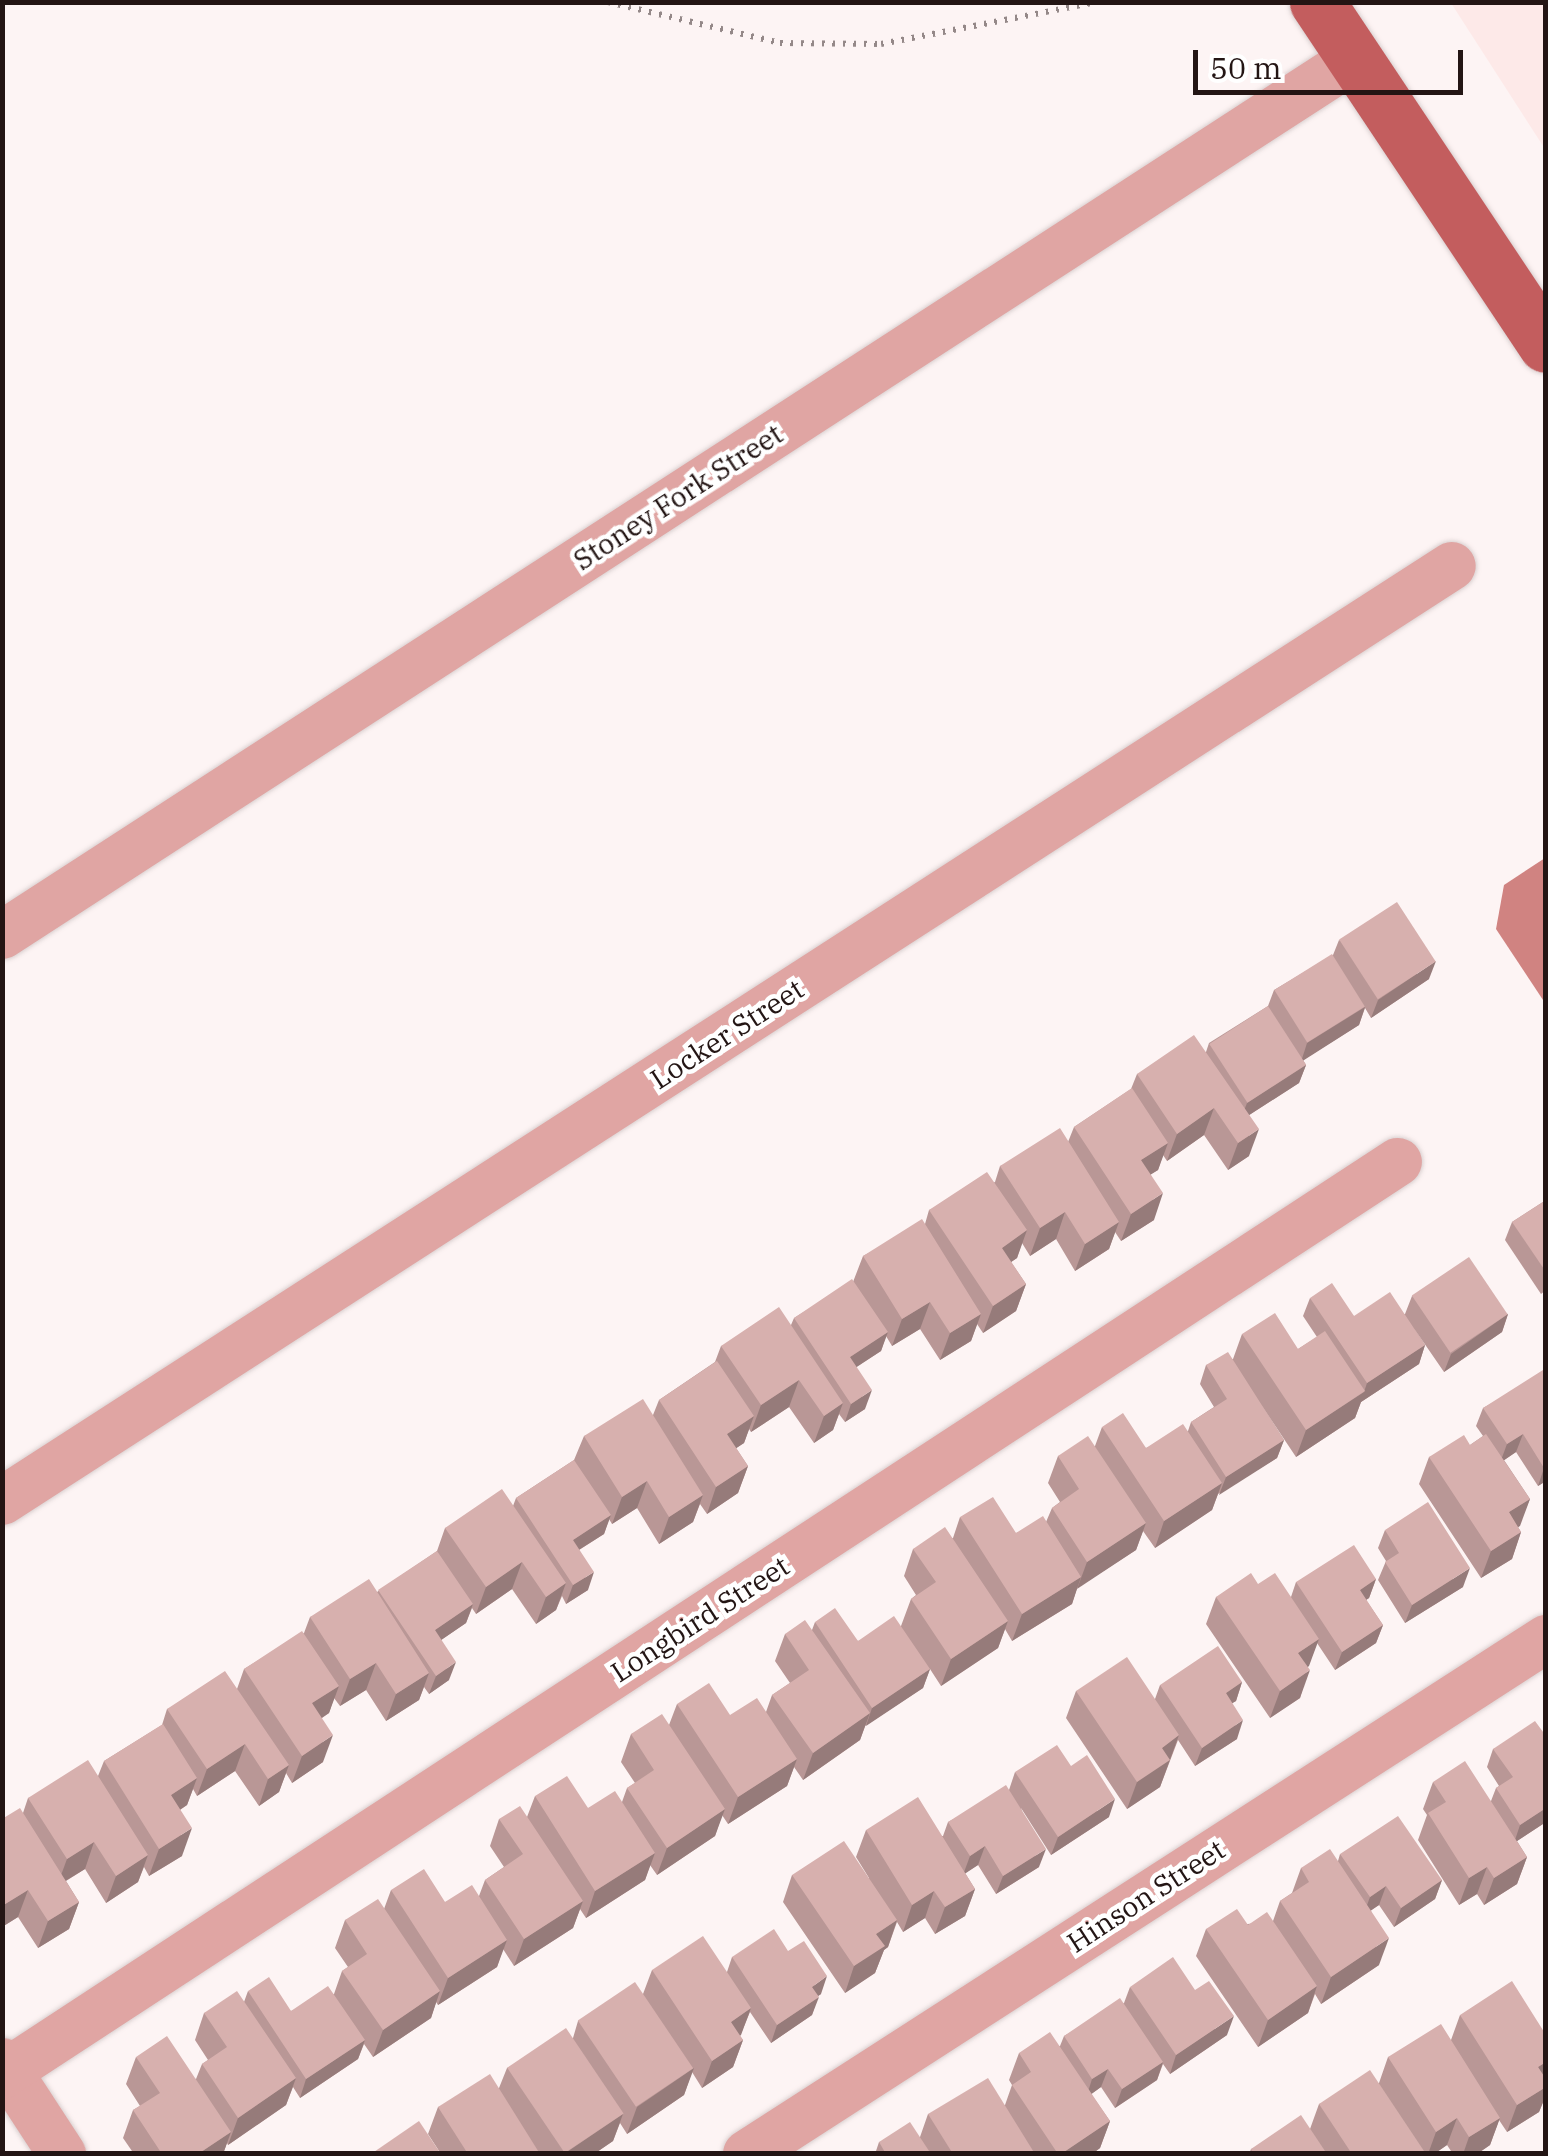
<!DOCTYPE html>
<html>
<head>
<meta charset="utf-8">
<style>
	body { margin:0 }
	#map { position:relative; width:1548px; height:2156px; overflow:hidden; background:#fdf4f4; font-family:"IBM Plex Serif",serif }
	div>[style] { position:absolute }
	.built>* { inset:0; background:#fde9e8 }
	.water>* { inset:0; background:#d08381 }
	.path>* { height:6px; margin-top:-3px; transform-origin:0; background:repeating-linear-gradient(90deg,#948888 0 2.5px,transparent 0 10.5px) }
	.roads { filter:drop-shadow(0 0 2px #dad0d0) drop-shadow(0 0 2px #dad0d0) }
	.minor>* { height:48px; margin:-24px; padding:0 24px; transform-origin:24px; border-radius:24px; background:#e0a5a3 }
	.major>* { height:55px; margin:-27.5px; padding:0 27.5px; transform-origin:27.5px; border-radius:27.5px; background:#c35d5e }
	.wall>* { inset:0; background:#b99796 }
	.shaded-wall>* { inset:0; background:#967b7a }
	.building>* { inset:0; background:#d7b0ae; transform-origin:0 0 }
	span { translate:-50% -50%; white-space:nowrap; text-align:center; line-height:1.15; -webkit-text-stroke:9px #fff; paint-order:stroke }
	.street-label { font-size:28px; color:#231514 }
	.frame { position:absolute; inset:0; border:5px solid #231514; pointer-events:none }
	.scale { position:absolute; left:1193px; top:50px; width:270px; height:45px; box-sizing:border-box; border:5px solid #231514; border-top:0; padding-left:12px; font-size:30px; line-height:35px; white-space:nowrap; color:#231514; -webkit-text-stroke:8px #fff; paint-order:stroke }
</style>
</head>
<body>
<div id="map">
	<div class="built">
		<div style="clip-path:polygon(1451px 3px,1545px 3px,1545px 149px)"></div>
	</div>
	<div class="water">
		<div style="clip-path:polygon(1545px 858px,1545px 1003px,1496px 929px,1504px 885px)"></div>
	</div>
	<div class="path">
		<div style="left:608px;top:2px;width:177px;rotate:13.4deg"></div>
		<div style="left:780px;top:43px;width:101px;rotate:0.6deg"></div>
		<div style="left:881px;top:44px;width:221px;rotate:-11deg"></div>
		<div style="left:2px;top:4px;width:6px;rotate:-18deg"></div>
	</div>
	<div class="roads">
		<div class="minor">
			<div style="left:2px;top:935px;width:1611px;rotate:-32.94deg"></div>
			<div style="left:2px;top:1501px;width:1725px;rotate:-32.82deg"></div>
			<div style="left:2px;top:2062px;width:110px;rotate:56.9deg"></div>
			<div style="left:2px;top:2075px;width:1668px;rotate:-33.19deg"></div>
			<div style="left:747px;top:2154px;width:951px;rotate:-32.8deg"></div>
		</div>
		<div class="major">
			<div style="left:1317px;top:2px;width:412px;rotate:56.3deg"></div>
		</div>
	</div>
	<div class="wall">
		<div style="clip-path:polygon(1339px 940px,1429px 979px,1371px 1018px,1365px 1008px,1359px 1025px,1303px 1060px,1306px 1065px,1299px 1083px,1249px 1115px,1249px 1156px,1228px 1170px,1204px 1135px,1167px 1161px,1163px 1155px,1158px 1170px,1151px 1174px,1154px 1220px,1121px 1241px,1115px 1232px,1109px 1249px,1075px 1271px,1056px 1239px,1030px 1256px,1022px 1243px,1017px 1258px,1011px 1262px,1026px 1284px,1016px 1311px,983px 1333px,977px 1324px,971px 1341px,940px 1360px,920px 1329px,892px 1346px,886px 1336px,881px 1351px,856px 1367px,865px 1409px,845px 1422px,839px 1414px,833px 1430px,814px 1443px,789px 1407px,751px 1432px,749px 1429px,744px 1443px,736px 1448px,748px 1466px,738px 1493px,707px 1514px,700px 1504px,693px 1522px,659px 1544px,637px 1508px,612px 1524px,609px 1519px,604px 1534px,579px 1550px,588px 1590px,566px 1604px,562px 1596px,556px 1610px,536px 1624px,512px 1589px,476px 1614px,472px 1608px,466px 1623px,441px 1640px,449px 1680px,429px 1694px,424px 1687px,419px 1700px,386px 1721px,366px 1690px,340px 1706px,334px 1698px,329px 1713px,322px 1718px,323px 1762px,292px 1783px,286px 1773px,279px 1792px,259px 1806px,235px 1771px,197px 1796px,193px 1789px,187px 1805px,180px 1810px,182px 1856px,149px 1876px,144px 1867px,138px 1882px,106px 1903px,85px 1869px,66px 1881px,79px 1902px,69px 1929px,38px 1948px,18px 1917px,2px 1927px,2px 1819px,23px 1813px,28px 1798px,98px 1776px,104px 1761px,162px 1725px,167px 1709px,237px 1689px,244px 1669px,304px 1633px,310px 1617px,377px 1592px,437px 1551px,445px 1528px,513px 1506px,516px 1498px,574px 1460px,584px 1436px,653px 1415px,659px 1400px,715px 1362px,721px 1346px,791px 1325px,794px 1318px,853px 1282px,863px 1256px,925px 1224px,929px 1210px,995px 1182px,1000px 1166px,1068px 1142px,1074px 1127px,1131px 1089px,1137px 1074px,1206px 1052px,1209px 1043px,1268px 1006px,1274px 990px,1333px 955px)"></div>
		<div style="clip-path:polygon(1546px 1200px,1546px 1290px,1541px 1294px,1505px 1240px,1512px 1222px)"></div>
		<div style="clip-path:polygon(1412px 1296px,1508px 1314px,1502px 1332px,1444px 1372px,1413px 1327px,1425px 1345px,1419px 1364px,1361px 1402px,1355px 1418px,1296px 1457px,1258px 1400px,1284px 1440px,1277px 1458px,1218px 1494px,1212px 1510px,1155px 1548px,1143px 1531px,1136px 1550px,1077px 1588px,1072px 1604px,1012px 1641px,1005px 1629px,998px 1648px,941px 1686px,930px 1669px,923px 1688px,865px 1726px,860px 1740px,803px 1780px,794px 1767px,787px 1786px,728px 1824px,722px 1815px,715px 1836px,657px 1875px,650px 1865px,645px 1880px,586px 1918px,580px 1909px,573px 1928px,514px 1966px,503px 1949px,497px 1967px,438px 2005px,436px 2002px,431px 2018px,373px 2057px,364px 2044px,358px 2059px,300px 2098px,293px 2087px,286px 2105px,228px 2145px,227px 2143px,223px 2154px,134px 2154px,123px 2138px,133px 2110px,140px 2106px,126px 2084px,136px 2057px,196px 2079px,202px 2064px,208px 2060px,195px 2040px,204px 2013px,244px 2002px,248px 1991px,291px 2011px,334px 1994px,342px 1971px,348px 1967px,335px 1948px,345px 1920px,384px 1909px,391px 1890px,445px 1902px,479px 1896px,485px 1880px,504px 1867px,490px 1846px,499px 1819px,527px 1817px,535px 1796px,588px 1808px,622px 1802px,627px 1788px,635px 1783px,621px 1762px,631px 1734px,669px 1725px,677px 1704px,730px 1715px,766px 1712px,772px 1695px,790px 1683px,775px 1661px,785px 1634px,812px 1630px,815px 1622px,858px 1641px,901px 1626px,911px 1599px,916px 1595px,904px 1576px,913px 1549px,953px 1538px,960px 1517px,1016px 1533px,1046px 1522px,1052px 1508px,1060px 1502px,1048px 1483px,1058px 1456px,1095px 1446px,1102px 1427px,1146px 1448px,1188px 1431px,1191px 1422px,1214px 1407px,1200px 1384px,1206px 1365px,1233px 1359px,1242px 1334px,1298px 1349px,1317px 1337px,1303px 1316px,1310px 1298px,1354px 1316px,1405px 1314px)"></div>
		<div style="clip-path:polygon(1546px 1374px,1546px 1481px,1538px 1486px,1516px 1452px,1504px 1460px,1530px 1499px,1518px 1527px,1521px 1532px,1512px 1559px,1481px 1578px,1419px 1484px,1429px 1457px,1470px 1445px,1483px 1436px,1476px 1426px,1483px 1408px)"></div>
		<div style="clip-path:polygon(1385px 1530px,1463px 1587px,1405px 1623px,1378px 1580px,1386px 1561px,1378px 1548px)"></div>
		<div style="clip-path:polygon(1376px 1579px,1369px 1598px,1366px 1600px,1383px 1625px,1376px 1643px,1335px 1670px,1317px 1643px,1308px 1667px,1300px 1698px,1270px 1718px,1206px 1624px,1216px 1597px,1258px 1584px,1291px 1597px,1296px 1582px)"></div>
		<div style="clip-path:polygon(1242px 1682px,1236px 1701px,1232px 1703px,1237px 1739px,1195px 1766px,1178px 1740px,1160px 1787px,1127px 1809px,1066px 1718px,1076px 1691px,1155px 1699px,1160px 1685px)"></div>
		<div style="clip-path:polygon(1546px 1724px,1546px 1822px,1517px 1841px,1527px 1857px,1517px 1884px,1484px 1905px,1477px 1894px,1459px 1905px,1418px 1840px,1427px 1815px,1423px 1809px,1433px 1782px,1491px 1801px,1496px 1788px,1499px 1786px,1487px 1767px,1493px 1749px,1543px 1732px)"></div>
		<div style="clip-path:polygon(1015px 1772px,1109px 1817px,1051px 1855px,1021px 1808px,1039px 1867px,996px 1894px,978px 1865px,965px 1873px,975px 1889px,965px 1916px,935px 1934px,925px 1918px,903px 1932px,897px 1922px,888px 1947px,884px 1950px,875px 1973px,845px 1993px,783px 1902px,792px 1875px,869px 1878px,856px 1857px,866px 1830px,943px 1836px,948px 1822px,1009px 1790px)"></div>
		<div style="clip-path:polygon(1340px 1854px,1442px 1880px,1435px 1899px,1394px 1927px,1379px 1905px,1371px 1910px,1379px 1965px,1321px 2004px,1315px 1994px,1308px 2013px,1258px 2047px,1196px 1956px,1206px 1929px,1273px 1921px,1280px 1901px,1292px 1893px,1301px 1868px,1338px 1861px)"></div>
		<div style="clip-path:polygon(788px 1951px,821px 1994px,818px 1996px,812px 2015px,771px 2043px,750px 2012px,740px 2036px,743px 2040px,733px 2067px,702px 2088px,692px 2072px,684px 2095px,627px 2134px,620px 2123px,613px 2141px,594px 2154px,441px 2154px,428px 2134px,438px 2107px,499px 2088px,507px 2068px,573px 2038px,578px 2021px,643px 1994px,652px 1970px,727px 1972px,732px 1957px)"></div>
		<div style="clip-path:polygon(1130px 1987px,1227px 2035px,1170px 2074px,1163px 2064px,1157px 2080px,1115px 2108px,1101px 2087px,1091px 2094px,1110px 2121px,1100px 2148px,1092px 2154px,875px 2154px,879px 2142px,920px 2137px,928px 2114px,1005px 2105px,1012px 2085px,1009px 2080px,1019px 2053px,1060px 2046px,1064px 2036px,1124px 2003px)"></div>
		<div style="clip-path:polygon(1460px 2015px,1543px 2031px,1546px 2023px,1546px 2095px,1539px 2112px,1507px 2132px,1499px 2120px,1490px 2145px,1477px 2154px,1453px 2154px,1447px 2145px,1434px 2154px,1249px 2154px,1251px 2149px,1310px 2129px,1319px 2104px,1379px 2083px,1388px 2057px,1451px 2040px)"></div>
	</div>
	<div class="shaded-wall">
		<div style="clip-path:polygon(1436px 961px,1429px 979px,1371px 1018px,1378px 1000px)"></div>
		<div style="clip-path:polygon(1365px 1007px,1359px 1025px,1301px 1062px,1307px 1043px)"></div>
		<div style="clip-path:polygon(1306px 1065px,1299px 1083px,1240px 1121px,1247px 1103px)"></div>
		<div style="clip-path:polygon(1214px 1108px,1204px 1135px,1167px 1161px,1177px 1134px)"></div>
		<div style="clip-path:polygon(1259px 1129px,1249px 1156px,1228px 1170px,1238px 1143px)"></div>
		<div style="clip-path:polygon(1168px 1143px,1158px 1170px,1131px 1187px,1141px 1160px)"></div>
		<div style="clip-path:polygon(1163px 1193px,1154px 1220px,1121px 1241px,1131px 1214px)"></div>
		<div style="clip-path:polygon(1065px 1212px,1056px 1239px,1030px 1256px,1040px 1228px)"></div>
		<div style="clip-path:polygon(1119px 1222px,1109px 1249px,1075px 1271px,1085px 1244px)"></div>
		<div style="clip-path:polygon(1027px 1230px,1017px 1258px,992px 1275px,1002px 1248px)"></div>
		<div style="clip-path:polygon(1026px 1284px,1016px 1311px,983px 1333px,993px 1306px)"></div>
		<div style="clip-path:polygon(930px 1302px,920px 1329px,892px 1346px,902px 1319px)"></div>
		<div style="clip-path:polygon(981px 1314px,971px 1341px,940px 1360px,950px 1333px)"></div>
		<div style="clip-path:polygon(1508px 1314px,1502px 1332px,1444px 1372px,1451px 1354px)"></div>
		<div style="clip-path:polygon(888px 1332px,881px 1351px,843px 1376px,850px 1357px)"></div>
		<div style="clip-path:polygon(1425px 1345px,1419px 1364px,1361px 1402px,1355px 1418px,1296px 1457px,1306px 1430px,1364px 1392px,1367px 1383px)"></div>
		<div style="clip-path:polygon(799px 1380px,789px 1407px,751px 1432px,761px 1405px)"></div>
		<div style="clip-path:polygon(872px 1390px,865px 1409px,845px 1422px,851px 1404px)"></div>
		<div style="clip-path:polygon(843px 1403px,833px 1430px,814px 1443px,824px 1416px)"></div>
		<div style="clip-path:polygon(754px 1416px,744px 1443px,717px 1461px,727px 1434px)"></div>
		<div style="clip-path:polygon(1523px 1434px,1516px 1452px,1500px 1463px,1507px 1444px)"></div>
		<div style="clip-path:polygon(1284px 1440px,1277px 1458px,1219px 1495px,1226px 1477px)"></div>
		<div style="clip-path:polygon(748px 1466px,738px 1493px,707px 1514px,716px 1487px)"></div>
		<div style="clip-path:polygon(1546px 1467px,1546px 1481px,1538px 1486px,1544px 1468px)"></div>
		<div style="clip-path:polygon(647px 1481px,637px 1508px,612px 1524px,622px 1497px)"></div>
		<div style="clip-path:polygon(1222px 1483px,1212px 1510px,1155px 1548px,1164px 1521px)"></div>
		<div style="clip-path:polygon(703px 1495px,693px 1522px,659px 1544px,669px 1517px)"></div>
		<div style="clip-path:polygon(1530px 1499px,1520px 1526px,1499px 1539px,1509px 1512px)"></div>
		<div style="clip-path:polygon(611px 1515px,604px 1534px,566px 1558px,573px 1540px)"></div>
		<div style="clip-path:polygon(1146px 1523px,1136px 1550px,1077px 1589px,1087px 1562px)"></div>
		<div style="clip-path:polygon(1521px 1532px,1512px 1559px,1481px 1578px,1491px 1551px)"></div>
		<div style="clip-path:polygon(522px 1562px,512px 1589px,476px 1614px,486px 1587px)"></div>
		<div style="clip-path:polygon(1470px 1568px,1463px 1587px,1405px 1623px,1412px 1605px)"></div>
		<div style="clip-path:polygon(594px 1572px,588px 1590px,566px 1604px,573px 1585px)"></div>
		<div style="clip-path:polygon(1081px 1577px,1072px 1604px,1012px 1641px,1022px 1614px)"></div>
		<div style="clip-path:polygon(1376px 1579px,1369px 1598px,1353px 1608px,1360px 1590px)"></div>
		<div style="clip-path:polygon(566px 1583px,556px 1610px,536px 1624px,546px 1597px)"></div>
		<div style="clip-path:polygon(473px 1604px,466px 1623px,428px 1649px,435px 1630px)"></div>
		<div style="clip-path:polygon(1008px 1621px,998px 1648px,941px 1686px,951px 1659px)"></div>
		<div style="clip-path:polygon(1383px 1625px,1376px 1643px,1335px 1670px,1342px 1652px)"></div>
		<div style="clip-path:polygon(1319px 1639px,1309px 1666px,1288px 1680px,1298px 1653px)"></div>
		<div style="clip-path:polygon(456px 1662px,449px 1680px,429px 1694px,436px 1676px)"></div>
		<div style="clip-path:polygon(376px 1663px,366px 1690px,340px 1706px,350px 1679px)"></div>
		<div style="clip-path:polygon(930px 1669px,923px 1688px,866px 1726px,872px 1708px)"></div>
		<div style="clip-path:polygon(1310px 1670px,1300px 1698px,1270px 1718px,1280px 1691px)"></div>
		<div style="clip-path:polygon(429px 1673px,419px 1700px,386px 1721px,396px 1694px)"></div>
		<div style="clip-path:polygon(1242px 1682px,1236px 1701px,1219px 1711px,1226px 1693px)"></div>
		<div style="clip-path:polygon(339px 1686px,329px 1713px,303px 1730px,312px 1703px)"></div>
		<div style="clip-path:polygon(870px 1713px,860px 1740px,803px 1780px,813px 1753px)"></div>
		<div style="clip-path:polygon(1243px 1720px,1237px 1739px,1195px 1766px,1202px 1748px)"></div>
		<div style="clip-path:polygon(333px 1735px,323px 1762px,292px 1783px,302px 1756px)"></div>
		<div style="clip-path:polygon(1179px 1735px,1160px 1787px,1127px 1809px,1137px 1782px,1162px 1748px)"></div>
		<div style="clip-path:polygon(245px 1744px,235px 1771px,197px 1796px,207px 1769px)"></div>
		<div style="clip-path:polygon(797px 1759px,787px 1786px,728px 1824px,738px 1797px)"></div>
		<div style="clip-path:polygon(289px 1765px,279px 1792px,259px 1806px,268px 1779px)"></div>
		<div style="clip-path:polygon(197px 1778px,187px 1805px,161px 1822px,171px 1795px)"></div>
		<div style="clip-path:polygon(1115px 1799px,1109px 1817px,1051px 1855px,1058px 1837px)"></div>
		<div style="clip-path:polygon(1546px 1808px,1546px 1822px,1514px 1843px,1520px 1825px)"></div>
		<div style="clip-path:polygon(725px 1809px,715px 1836px,657px 1875px,667px 1848px)"></div>
		<div style="clip-path:polygon(192px 1828px,182px 1856px,149px 1876px,159px 1849px)"></div>
		<div style="clip-path:polygon(94px 1842px,85px 1869px,57px 1886px,67px 1859px)"></div>
		<div style="clip-path:polygon(985px 1846px,978px 1865px,963px 1875px,970px 1856px)"></div>
		<div style="clip-path:polygon(1046px 1849px,1039px 1867px,996px 1894px,1003px 1876px)"></div>
		<div style="clip-path:polygon(655px 1853px,645px 1880px,586px 1918px,595px 1891px)"></div>
		<div style="clip-path:polygon(148px 1855px,138px 1882px,106px 1903px,116px 1876px)"></div>
		<div style="clip-path:polygon(1527px 1857px,1517px 1884px,1484px 1905px,1494px 1878px)"></div>
		<div style="clip-path:polygon(1487px 1867px,1477px 1894px,1459px 1905px,1469px 1878px)"></div>
		<div style="clip-path:polygon(1442px 1880px,1435px 1899px,1394px 1927px,1401px 1908px)"></div>
		<div style="clip-path:polygon(1386px 1886px,1379px 1905px,1363px 1916px,1370px 1897px)"></div>
		<div style="clip-path:polygon(975px 1889px,965px 1916px,935px 1934px,945px 1907px)"></div>
		<div style="clip-path:polygon(28px 1890px,18px 1917px,2px 1927px,2px 1906px)"></div>
		<div style="clip-path:polygon(934px 1891px,925px 1918px,903px 1932px,912px 1905px)"></div>
		<div style="clip-path:polygon(583px 1901px,573px 1928px,514px 1966px,524px 1939px)"></div>
		<div style="clip-path:polygon(79px 1902px,69px 1929px,38px 1948px,48px 1921px)"></div>
		<div style="clip-path:polygon(897px 1920px,888px 1947px,884px 1950px,875px 1973px,845px 1993px,854px 1966px,876px 1934px)"></div>
		<div style="clip-path:polygon(1389px 1938px,1379px 1965px,1321px 2004px,1331px 1977px)"></div>
		<div style="clip-path:polygon(507px 1940px,497px 1967px,438px 2005px,448px 1978px)"></div>
		<div style="clip-path:polygon(827px 1976px,821px 1994px,805px 2005px,812px 1987px)"></div>
		<div style="clip-path:polygon(1317px 1986px,1308px 2013px,1258px 2047px,1268px 2020px)"></div>
		<div style="clip-path:polygon(440px 1991px,431px 2018px,373px 2057px,383px 2030px)"></div>
		<div style="clip-path:polygon(819px 1997px,812px 2015px,771px 2043px,777px 2025px)"></div>
		<div style="clip-path:polygon(751px 2008px,741px 2035px,721px 2049px,731px 2022px)"></div>
		<div style="clip-path:polygon(1234px 2016px,1227px 2035px,1170px 2074px,1176px 2055px)"></div>
		<div style="clip-path:polygon(365px 2040px,358px 2059px,300px 2098px,306px 2079px)"></div>
		<div style="clip-path:polygon(743px 2040px,733px 2067px,702px 2088px,712px 2061px)"></div>
		<div style="clip-path:polygon(1163px 2062px,1157px 2080px,1115px 2108px,1122px 2089px)"></div>
		<div style="clip-path:polygon(1546px 2062px,1546px 2082px,1538px 2067px)"></div>
		<div style="clip-path:polygon(694px 2068px,684px 2095px,627px 2134px,637px 2107px)"></div>
		<div style="clip-path:polygon(1108px 2069px,1101px 2087px,1086px 2098px,1092px 2079px)"></div>
		<div style="clip-path:polygon(296px 2078px,286px 2105px,228px 2145px,238px 2118px)"></div>
		<div style="clip-path:polygon(1546px 2087px,1546px 2095px,1539px 2112px,1507px 2132px,1517px 2105px)"></div>
		<div style="clip-path:polygon(623px 2114px,613px 2141px,594px 2154px,564px 2154px)"></div>
		<div style="clip-path:polygon(1457px 2118px,1447px 2145px,1434px 2154px,1428px 2154px,1436px 2132px)"></div>
		<div style="clip-path:polygon(1500px 2118px,1490px 2145px,1477px 2154px,1463px 2154px,1469px 2137px)"></div>
		<div style="clip-path:polygon(1110px 2121px,1100px 2148px,1092px 2154px,1061px 2154px)"></div>
		<div style="clip-path:polygon(231px 2132px,223px 2154px,198px 2154px)"></div>
	</div>
	<div class="building">
		<div style="left:1397px;top:902px;width:71px;height:69px;rotate:57deg"></div>
		<div style="left:1332px;top:954px;width:62px;height:68px;rotate:58deg"></div>
		<div style="left:1268px;top:1006px;width:70px;height:70px;rotate:57deg"></div>
		<div style="clip-path:polygon(1194px 1035px,1259px 1129px,1238px 1143px,1214px 1108px,1177px 1134px,1137px 1074px)"></div>
		<div style="clip-path:polygon(1132px 1088px,1168px 1143px,1141px 1160px,1163px 1193px,1131px 1214px,1074px 1127px)"></div>
		<div style="clip-path:polygon(1060px 1128px,1119px 1222px,1085px 1244px,1065px 1212px,1040px 1228px,1000px 1166px)"></div>
		<div style="clip-path:polygon(987px 1172px,1027px 1230px,1002px 1248px,1026px 1284px,993px 1306px,929px 1210px)"></div>
		<div style="clip-path:polygon(1546px 1200px,1546px 1272px,1512px 1222px)"></div>
		<div style="clip-path:polygon(922px 1219px,981px 1314px,950px 1333px,930px 1302px,902px 1319px,863px 1256px)"></div>
		<div style="left:1469px;top:1257px;width:69px;height:69px;rotate:56deg"></div>
		<div style="clip-path:polygon(852px 1279px,888px 1332px,850px 1357px,872px 1390px,851px 1404px,794px 1318px)"></div>
		<div style="clip-path:polygon(1332px 1283px,1354px 1316px,1390px 1292px,1425px 1345px,1367px 1383px,1310px 1298px)"></div>
		<div style="clip-path:polygon(779px 1307px,843px 1403px,824px 1416px,799px 1380px,761px 1405px,721px 1346px)"></div>
		<div style="clip-path:polygon(1275px 1313px,1298px 1349px,1325px 1331px,1365px 1391px,1306px 1430px,1242px 1334px)"></div>
		<div style="clip-path:polygon(1228px 1352px,1284px 1440px,1226px 1477px,1191px 1422px,1227px 1399px,1206px 1365px)"></div>
		<div style="clip-path:polygon(717px 1361px,754px 1416px,727px 1434px,748px 1466px,716px 1487px,659px 1400px)"></div>
		<div style="clip-path:polygon(1543px 1370px,1546px 1374px,1544px 1468px,1523px 1434px,1507px 1444px,1483px 1408px)"></div>
		<div style="clip-path:polygon(643px 1399px,703px 1495px,669px 1517px,647px 1481px,622px 1497px,584px 1436px)"></div>
		<div style="clip-path:polygon(1123px 1413px,1146px 1448px,1183px 1424px,1222px 1483px,1164px 1521px,1102px 1427px)"></div>
		<div style="clip-path:polygon(1486px 1434px,1530px 1499px,1509px 1512px,1521px 1532px,1491px 1551px,1429px 1457px,1464px 1435px,1470px 1445px)"></div>
		<div style="clip-path:polygon(1088px 1436px,1146px 1523px,1087px 1562px,1052px 1508px,1079px 1489px,1058px 1456px)"></div>
		<div style="clip-path:polygon(574px 1460px,611px 1515px,573px 1540px,594px 1572px,573px 1585px,516px 1498px)"></div>
		<div style="clip-path:polygon(502px 1489px,566px 1583px,546px 1597px,522px 1562px,486px 1587px,445px 1528px)"></div>
		<div style="clip-path:polygon(993px 1497px,1016px 1533px,1043px 1516px,1081px 1577px,1022px 1614px,960px 1517px)"></div>
		<div style="clip-path:polygon(1428px 1502px,1470px 1568px,1412px 1605px,1385px 1562px,1399px 1553px,1385px 1530px)"></div>
		<div style="clip-path:polygon(945px 1527px,1008px 1621px,951px 1659px,911px 1599px,936px 1582px,913px 1549px)"></div>
		<div style="clip-path:polygon(1354px 1545px,1376px 1579px,1360px 1590px,1383px 1625px,1342px 1652px,1296px 1582px)"></div>
		<div style="clip-path:polygon(437px 1551px,473px 1604px,435px 1630px,456px 1662px,436px 1676px,378px 1590px)"></div>
		<div style="clip-path:polygon(1251px 1573px,1258px 1584px,1275px 1573px,1319px 1639px,1298px 1653px,1310px 1670px,1280px 1691px,1216px 1597px)"></div>
		<div style="clip-path:polygon(369px 1579px,429px 1673px,396px 1694px,376px 1663px,350px 1679px,310px 1617px)"></div>
		<div style="clip-path:polygon(835px 1608px,858px 1641px,894px 1616px,930px 1669px,872px 1708px,815px 1622px)"></div>
		<div style="clip-path:polygon(805px 1620px,870px 1713px,813px 1753px,772px 1695px,809px 1670px,785px 1634px)"></div>
		<div style="clip-path:polygon(302px 1631px,339px 1686px,312px 1703px,333px 1735px,302px 1756px,244px 1669px)"></div>
		<div style="clip-path:polygon(1218px 1646px,1242px 1682px,1226px 1693px,1243px 1720px,1202px 1748px,1160px 1685px)"></div>
		<div style="clip-path:polygon(1127px 1657px,1179px 1735px,1162px 1748px,1170px 1760px,1137px 1782px,1076px 1691px)"></div>
		<div style="clip-path:polygon(225px 1671px,289px 1765px,268px 1779px,245px 1744px,207px 1769px,167px 1709px)"></div>
		<div style="clip-path:polygon(709px 1683px,730px 1715px,757px 1698px,797px 1759px,738px 1797px,677px 1704px)"></div>
		<div style="clip-path:polygon(662px 1714px,725px 1809px,667px 1848px,627px 1788px,654px 1770px,631px 1734px)"></div>
		<div style="clip-path:polygon(1535px 1721px,1546px 1736px,1546px 1808px,1520px 1825px,1496px 1788px,1513px 1777px,1493px 1749px)"></div>
		<div style="clip-path:polygon(163px 1724px,197px 1778px,171px 1795px,192px 1828px,159px 1849px,104px 1761px)"></div>
		<div style="clip-path:polygon(1057px 1745px,1071px 1766px,1087px 1755px,1115px 1799px,1058px 1837px,1015px 1772px)"></div>
		<div style="clip-path:polygon(88px 1760px,148px 1855px,116px 1876px,94px 1842px,67px 1859px,28px 1798px)"></div>
		<div style="clip-path:polygon(1465px 1761px,1527px 1857px,1494px 1878px,1487px 1867px,1469px 1878px,1428px 1813px,1446px 1802px,1433px 1782px)"></div>
		<div style="clip-path:polygon(567px 1776px,588px 1808px,615px 1791px,655px 1853px,595px 1891px,535px 1796px)"></div>
		<div style="clip-path:polygon(1006px 1785px,1046px 1849px,1003px 1876px,985px 1846px,970px 1856px,948px 1822px)"></div>
		<div style="clip-path:polygon(918px 1797px,975px 1889px,945px 1907px,934px 1891px,912px 1905px,866px 1830px)"></div>
		<div style="clip-path:polygon(520px 1806px,583px 1901px,524px 1939px,485px 1880px,523px 1854px,499px 1819px)"></div>
		<div style="clip-path:polygon(20px 1808px,79px 1902px,48px 1921px,28px 1890px,2px 1906px,2px 1819px)"></div>
		<div style="clip-path:polygon(1398px 1816px,1442px 1880px,1401px 1908px,1386px 1886px,1370px 1897px,1340px 1854px)"></div>
		<div style="clip-path:polygon(844px 1841px,897px 1920px,876px 1934px,885px 1946px,854px 1966px,792px 1875px)"></div>
		<div style="clip-path:polygon(1330px 1849px,1389px 1938px,1331px 1977px,1280px 1901px,1309px 1882px,1301px 1868px)"></div>
		<div style="clip-path:polygon(424px 1869px,445px 1902px,472px 1885px,507px 1940px,448px 1978px,391px 1890px)"></div>
		<div style="clip-path:polygon(378px 1899px,440px 1991px,383px 2030px,342px 1971px,367px 1954px,345px 1920px)"></div>
		<div style="clip-path:polygon(1237px 1909px,1248px 1925px,1267px 1912px,1317px 1986px,1268px 2020px,1206px 1929px)"></div>
		<div style="clip-path:polygon(774px 1929px,788px 1951px,804px 1941px,827px 1976px,812px 1987px,819px 1997px,777px 2025px,732px 1957px)"></div>
		<div style="clip-path:polygon(703px 1936px,751px 2008px,731px 2022px,743px 2040px,712px 2061px,652px 1970px)"></div>
		<div style="clip-path:polygon(1173px 1957px,1195px 1990px,1209px 1981px,1234px 2016px,1176px 2055px,1130px 1987px)"></div>
		<div style="clip-path:polygon(269px 1977px,291px 2011px,328px 1986px,365px 2040px,306px 2079px,248px 1991px)"></div>
		<div style="clip-path:polygon(1512px 1981px,1546px 2035px,1546px 2062px,1538px 2067px,1546px 2079px,1546px 2087px,1517px 2105px,1460px 2015px)"></div>
		<div style="left:635px;top:1982px;width:104px;height:69px;rotate:56deg"></div>
		<div style="clip-path:polygon(237px 1991px,296px 2078px,238px 2118px,202px 2064px,227px 2047px,204px 2013px)"></div>
		<div style="clip-path:polygon(1120px 1998px,1163px 2062px,1122px 2089px,1108px 2069px,1092px 2079px,1064px 2036px)"></div>
		<div style="clip-path:polygon(1441px 2024px,1500px 2118px,1469px 2137px,1457px 2118px,1436px 2132px,1388px 2057px)"></div>
		<div style="left:566px;top:2028px;width:103px;height:71px;rotate:56deg"></div>
		<div style="clip-path:polygon(1050px 2032px,1110px 2121px,1061px 2154px,1058px 2154px,1012px 2085px,1031px 2072px,1019px 2053px)"></div>
		<div style="clip-path:polygon(167px 2036px,231px 2132px,198px 2154px,162px 2154px,133px 2110px,160px 2093px,136px 2057px)"></div>
		<div style="clip-path:polygon(1370px 2070px,1426px 2154px,1352px 2154px,1319px 2104px)"></div>
		<div style="clip-path:polygon(490px 2074px,540px 2154px,468px 2154px,438px 2107px)"></div>
		<div style="clip-path:polygon(988px 2078px,1035px 2154px,953px 2154px,928px 2114px)"></div>
		<div style="clip-path:polygon(1301px 2115px,1327px 2154px,1253px 2154px,1251px 2149px)"></div>
		<div style="clip-path:polygon(419px 2121px,441px 2154px,371px 2154px)"></div>
		<div style="clip-path:polygon(910px 2122px,931px 2154px,886px 2154px,879px 2142px)"></div>
	</div>
	<div class="street-label">
		<span style="left:678px;top:497px;rotate:-33deg">Stoney Fork Street</span>
		<span style="left:727px;top:1034px;rotate:-33deg">Locker Street</span>
		<span style="left:700px;top:1619px;rotate:-33deg">Longbird Street</span>
		<span style="left:1146px;top:1896px;rotate:-33deg">Hinson Street</span>
	</div>
	<div class="frame"></div>
	<div class="scale">50 m</div>
</div>
</body>
</html>
